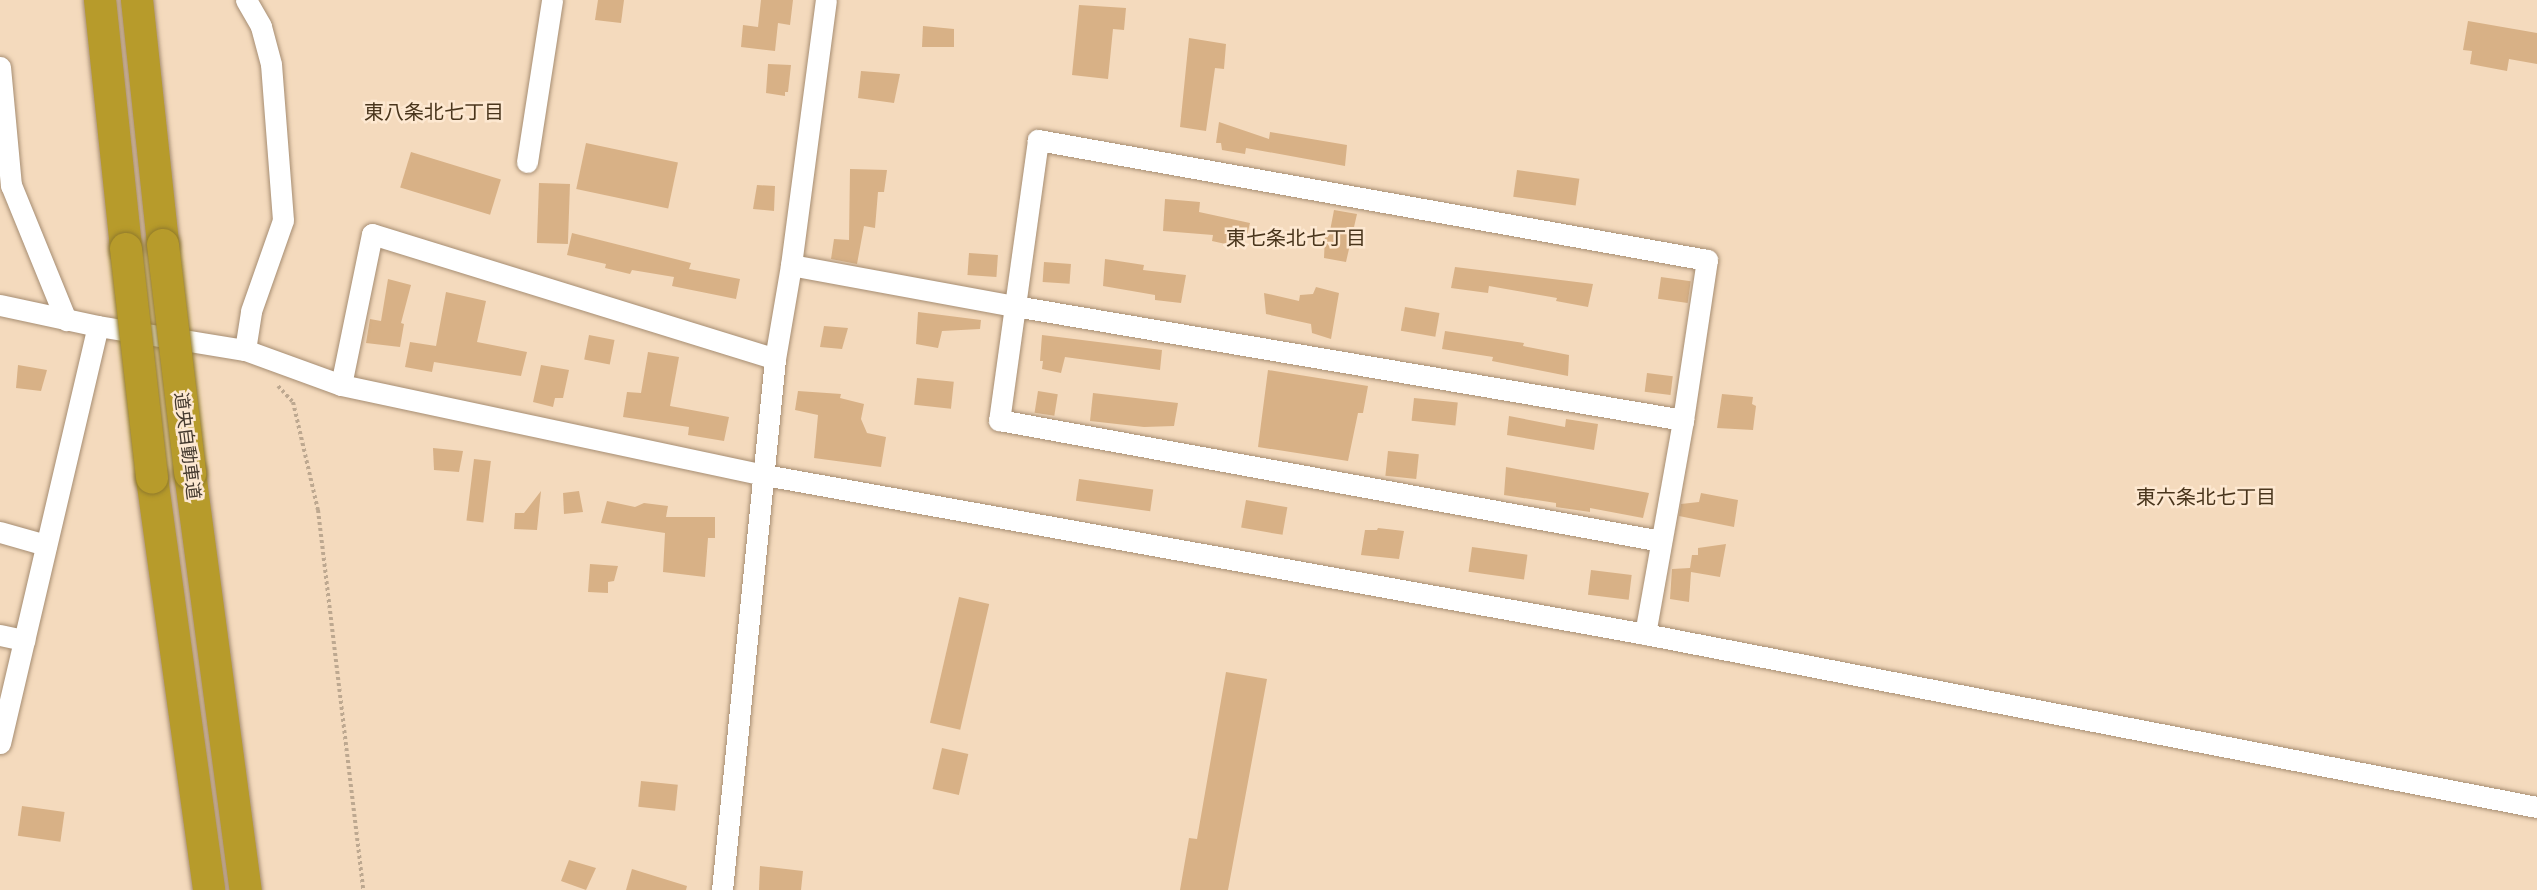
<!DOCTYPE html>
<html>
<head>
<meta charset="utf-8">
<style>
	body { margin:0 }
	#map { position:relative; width:2537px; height:890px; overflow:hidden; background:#f4dabd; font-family:"Roboto Serif","Noto Sans JP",serif }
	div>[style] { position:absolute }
	.building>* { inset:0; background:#d8b186; transform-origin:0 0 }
	.path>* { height:4px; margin-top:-2px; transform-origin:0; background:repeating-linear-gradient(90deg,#bda890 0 3px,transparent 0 6px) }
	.roads { filter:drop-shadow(0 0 2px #a68d72) drop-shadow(0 0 2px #a68d72) }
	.minor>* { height:21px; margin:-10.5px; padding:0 10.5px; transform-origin:10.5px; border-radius:10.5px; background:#fff }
	.highway>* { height:32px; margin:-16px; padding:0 16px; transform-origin:16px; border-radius:16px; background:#b79b2b }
	.bridges { filter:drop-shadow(0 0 2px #8f792c) drop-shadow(0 0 2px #8f792c) }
	.highway-bridge>* { height:32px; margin:-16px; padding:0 16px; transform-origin:16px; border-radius:16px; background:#b79b2b }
	span { translate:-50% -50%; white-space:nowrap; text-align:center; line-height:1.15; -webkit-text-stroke:5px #fde8d1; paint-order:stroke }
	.street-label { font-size:18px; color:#453a2f }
	.neighbourhood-label { font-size:20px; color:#49351c }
</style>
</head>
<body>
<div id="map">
	<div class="building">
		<div style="clip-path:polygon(598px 0,624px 0,621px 23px,595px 20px)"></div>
		<div style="clip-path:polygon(761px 0,793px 0,790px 25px,778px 23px,775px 51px,741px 47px,743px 25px,758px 27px)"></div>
		<div style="clip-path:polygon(1079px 5px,1126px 8px,1124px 30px,1113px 29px,1108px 79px,1072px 75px)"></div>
		<div style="clip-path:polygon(2468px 21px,2537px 33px,2537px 64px,2509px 59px,2507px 71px,2470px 64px,2472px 51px,2463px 50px)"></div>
		<div style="clip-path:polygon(923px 26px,954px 29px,954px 47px,922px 47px)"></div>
		<div style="clip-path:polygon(1189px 38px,1226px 44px,1224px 69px,1215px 68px,1206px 131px,1180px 127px)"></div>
		<div style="clip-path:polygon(768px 64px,791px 65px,788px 92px,785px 92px,785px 96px,766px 93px)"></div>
		<div style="clip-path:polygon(861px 71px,900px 74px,894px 103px,858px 98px)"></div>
		<div style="clip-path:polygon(1219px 122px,1269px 139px,1270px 132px,1347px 145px,1345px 166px,1246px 148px,1245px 154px,1222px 150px,1221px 143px,1216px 143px)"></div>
		<div style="left:586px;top:143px;width:94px;height:47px;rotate:12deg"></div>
		<div style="left:411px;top:152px;width:94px;height:37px;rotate:17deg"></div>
		<div style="clip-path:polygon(850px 169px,887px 170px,884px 192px,878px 192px,875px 228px,864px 226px,857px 264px,831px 259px,834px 239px,849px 240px)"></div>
		<div style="left:1517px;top:170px;width:63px;height:27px;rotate:8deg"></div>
		<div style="left:539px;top:183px;width:31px;height:60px;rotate:2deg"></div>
		<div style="clip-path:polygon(757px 185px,775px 186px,774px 211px,753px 209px)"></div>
		<div style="clip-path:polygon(1165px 199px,1200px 202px,1199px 212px,1250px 223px,1245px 244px,1240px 243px,1239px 247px,1212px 241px,1213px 235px,1163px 231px)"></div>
		<div style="clip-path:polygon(1334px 210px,1357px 214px,1346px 262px,1324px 258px,1325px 236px,1329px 236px)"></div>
		<div style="clip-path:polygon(572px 233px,691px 263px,689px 269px,740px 279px,736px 299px,672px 286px,674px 277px,632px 270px,630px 274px,605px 268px,606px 264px,567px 255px)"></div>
		<div style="left:969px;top:253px;width:29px;height:22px;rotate:4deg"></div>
		<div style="clip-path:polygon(1105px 259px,1144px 265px,1143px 270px,1186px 275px,1181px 303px,1155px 300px,1155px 295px,1103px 286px)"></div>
		<div style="left:1044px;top:262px;width:27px;height:20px;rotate:4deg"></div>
		<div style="clip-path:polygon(1455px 267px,1585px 283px,1593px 284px,1588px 307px,1556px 301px,1557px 298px,1489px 286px,1488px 293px,1451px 288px)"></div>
		<div style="left:1661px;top:277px;width:30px;height:22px;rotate:8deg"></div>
		<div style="clip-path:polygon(388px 279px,411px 285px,401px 323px,404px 324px,400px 347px,366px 343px,370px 319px,381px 321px)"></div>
		<div style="clip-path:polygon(1316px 287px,1339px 293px,1331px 339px,1312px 333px,1311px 324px,1266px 314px,1264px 293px,1299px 301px,1300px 295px,1313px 294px)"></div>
		<div style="clip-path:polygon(446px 292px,486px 301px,477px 342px,527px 352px,521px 376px,434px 362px,432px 372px,405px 367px,410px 342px,436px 346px)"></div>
		<div style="left:1405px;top:307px;width:35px;height:24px;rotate:10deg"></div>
		<div style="clip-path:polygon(918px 312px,981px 320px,980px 329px,942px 331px,938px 348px,916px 344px)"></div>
		<div style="clip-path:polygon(824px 326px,848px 328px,842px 349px,820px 347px)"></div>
		<div style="clip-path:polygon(1445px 331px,1524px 343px,1523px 346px,1569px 355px,1568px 376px,1492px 361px,1493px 357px,1442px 349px)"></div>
		<div style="left:589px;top:335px;width:26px;height:25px;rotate:11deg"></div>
		<div style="clip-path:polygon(1042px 335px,1162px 350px,1160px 370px,1065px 357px,1061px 373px,1042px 369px,1043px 361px,1040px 361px)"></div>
		<div style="clip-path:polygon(648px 352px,679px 357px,670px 406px,729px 417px,724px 441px,688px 435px,689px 427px,623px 417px,627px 392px,641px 393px)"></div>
		<div style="clip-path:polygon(18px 365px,47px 370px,41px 391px,16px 388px)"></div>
		<div style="clip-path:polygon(541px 365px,569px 370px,563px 398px,555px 398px,553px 407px,533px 402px)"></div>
		<div style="clip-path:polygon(1268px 370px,1368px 386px,1363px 413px,1358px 413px,1348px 461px,1258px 447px)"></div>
		<div style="left:1647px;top:373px;width:26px;height:19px;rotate:7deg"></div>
		<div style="left:917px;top:378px;width:37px;height:27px;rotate:6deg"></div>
		<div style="clip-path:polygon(798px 391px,841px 394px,840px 398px,864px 404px,861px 419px,867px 433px,886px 437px,881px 467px,814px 458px,818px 415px,795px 410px)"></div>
		<div style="left:1038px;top:391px;width:20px;height:22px;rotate:9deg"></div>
		<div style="clip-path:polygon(1093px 393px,1178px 403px,1174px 426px,1144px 427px,1090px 421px)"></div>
		<div style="clip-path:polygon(1722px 394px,1753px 397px,1752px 404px,1756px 406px,1753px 430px,1717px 428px)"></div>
		<div style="left:1414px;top:398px;width:44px;height:23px;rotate:6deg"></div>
		<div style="clip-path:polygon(1509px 416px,1565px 427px,1566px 419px,1598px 424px,1594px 450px,1507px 435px)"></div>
		<div style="clip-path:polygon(433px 448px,463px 451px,459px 472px,434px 470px)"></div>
		<div style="left:1388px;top:451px;width:31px;height:25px;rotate:6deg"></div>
		<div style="left:474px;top:459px;width:17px;height:62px;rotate:7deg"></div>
		<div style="clip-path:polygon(1506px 467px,1649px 493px,1643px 518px,1590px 508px,1590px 512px,1556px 507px,1556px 503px,1504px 495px)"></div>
		<div style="left:1079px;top:479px;width:75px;height:22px;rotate:8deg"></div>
		<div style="clip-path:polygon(541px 491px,537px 530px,514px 529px,515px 513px,524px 513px)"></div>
		<div style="clip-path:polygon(579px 491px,583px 512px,564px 514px,563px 493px)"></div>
		<div style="clip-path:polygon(1701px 493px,1738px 500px,1734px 527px,1679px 516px,1681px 504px,1699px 502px)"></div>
		<div style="left:1246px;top:500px;width:42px;height:28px;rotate:10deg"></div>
		<div style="clip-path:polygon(607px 501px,635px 507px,644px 503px,668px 506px,666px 517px,715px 517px,715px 538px,708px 538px,705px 577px,663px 572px,665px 533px,601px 523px)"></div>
		<div style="clip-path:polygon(1378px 528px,1404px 531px,1399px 559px,1361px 555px,1365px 530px,1377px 530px)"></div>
		<div style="clip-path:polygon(1726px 544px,1720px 577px,1691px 572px,1689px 602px,1670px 599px,1672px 569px,1690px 568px,1692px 555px,1698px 555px,1698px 548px)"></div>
		<div style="left:1472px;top:547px;width:56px;height:25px;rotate:8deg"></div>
		<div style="clip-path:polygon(590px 564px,618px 566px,614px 581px,608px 582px,608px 593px,588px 592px)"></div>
		<div style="left:1591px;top:570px;width:41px;height:25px;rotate:7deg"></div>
		<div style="left:959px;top:597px;width:31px;height:129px;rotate:13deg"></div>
		<div style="clip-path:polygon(1226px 672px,1267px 679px,1228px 890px,1180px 890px,1189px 838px,1197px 839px)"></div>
		<div style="left:942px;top:748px;width:27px;height:42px;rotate:13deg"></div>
		<div style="left:641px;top:781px;width:37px;height:26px;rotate:6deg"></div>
		<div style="left:22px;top:806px;width:43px;height:30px;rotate:8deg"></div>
		<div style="clip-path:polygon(569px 860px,596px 868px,586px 890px,561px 881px)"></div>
		<div style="clip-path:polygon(760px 866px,803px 871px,801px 890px,759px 890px)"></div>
		<div style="clip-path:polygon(632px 869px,687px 886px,686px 890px,626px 890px)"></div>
	</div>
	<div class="path">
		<div style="left:278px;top:386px;width:22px;rotate:47deg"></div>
		<div style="left:293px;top:402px;width:111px;rotate:77deg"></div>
		<div style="left:318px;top:510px;width:383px;rotate:83.2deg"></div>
	</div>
	<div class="roads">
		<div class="minor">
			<div style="left:0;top:67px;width:119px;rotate:84.7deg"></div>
			<div style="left:11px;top:185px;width:146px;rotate:67.8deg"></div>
			<div style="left:527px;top:162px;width:164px;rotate:-81.2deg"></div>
			<div style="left:791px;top:265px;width:228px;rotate:10.4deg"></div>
			<div style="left:1015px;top:306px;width:678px;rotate:9.68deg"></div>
			<div style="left:0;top:305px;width:100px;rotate:12.1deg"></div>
			<div style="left:98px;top:326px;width:149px;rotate:9.3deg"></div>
			<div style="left:245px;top:350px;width:102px;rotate:20deg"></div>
			<div style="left:341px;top:385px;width:433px;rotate:12deg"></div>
			<div style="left:765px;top:475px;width:894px;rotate:10.24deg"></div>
			<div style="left:1645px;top:634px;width:909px;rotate:10.98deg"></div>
			<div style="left:245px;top:350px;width:39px;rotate:-81deg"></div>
			<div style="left:251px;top:311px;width:96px;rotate:-70.6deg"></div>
			<div style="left:283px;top:220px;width:156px;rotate:-94.4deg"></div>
			<div style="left:271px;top:64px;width:39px;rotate:-105deg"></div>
			<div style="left:261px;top:26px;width:30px;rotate:-120deg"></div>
			<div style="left:341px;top:385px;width:154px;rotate:-78.4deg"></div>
			<div style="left:372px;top:234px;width:422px;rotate:17.2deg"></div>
			<div style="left:0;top:532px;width:48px;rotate:15.8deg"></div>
			<div style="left:1645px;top:634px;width:217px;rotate:-79.9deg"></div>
			<div style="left:1683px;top:420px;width:162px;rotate:-81.5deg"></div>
			<div style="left:1707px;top:260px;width:680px;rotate:-169.83deg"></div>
			<div style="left:1038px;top:140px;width:283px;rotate:97.9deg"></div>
			<div style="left:999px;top:420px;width:673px;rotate:10.36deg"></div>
			<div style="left:0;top:635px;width:25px;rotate:12deg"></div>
			<div style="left:0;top:743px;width:428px;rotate:-76.8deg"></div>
			<div style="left:722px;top:890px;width:534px;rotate:-84.3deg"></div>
			<div style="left:775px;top:359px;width:95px;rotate:-80.3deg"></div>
			<div style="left:791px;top:265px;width:267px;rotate:-82.5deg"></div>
		</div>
		<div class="highway">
			<div style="left:100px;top:0;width:250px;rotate:84deg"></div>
			<div style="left:137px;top:0;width:246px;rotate:83.9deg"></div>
			<div style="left:190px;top:473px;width:421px;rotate:82.4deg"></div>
			<div style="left:152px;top:478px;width:416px;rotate:82.1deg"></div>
		</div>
	</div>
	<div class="bridges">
		<div class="highway-bridge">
			<div style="left:163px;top:245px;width:230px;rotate:83.2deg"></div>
			<div style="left:126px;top:249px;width:230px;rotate:83.5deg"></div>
		</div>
	</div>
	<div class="street-label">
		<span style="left:187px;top:446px;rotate:83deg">道央自動車道</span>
	</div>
	<div class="neighbourhood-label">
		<span style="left:434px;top:112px">東八条北七丁目</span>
		<span style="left:1296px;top:238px">東七条北七丁目</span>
		<span style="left:2206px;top:497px">東六条北七丁目</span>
	</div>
</div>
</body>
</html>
